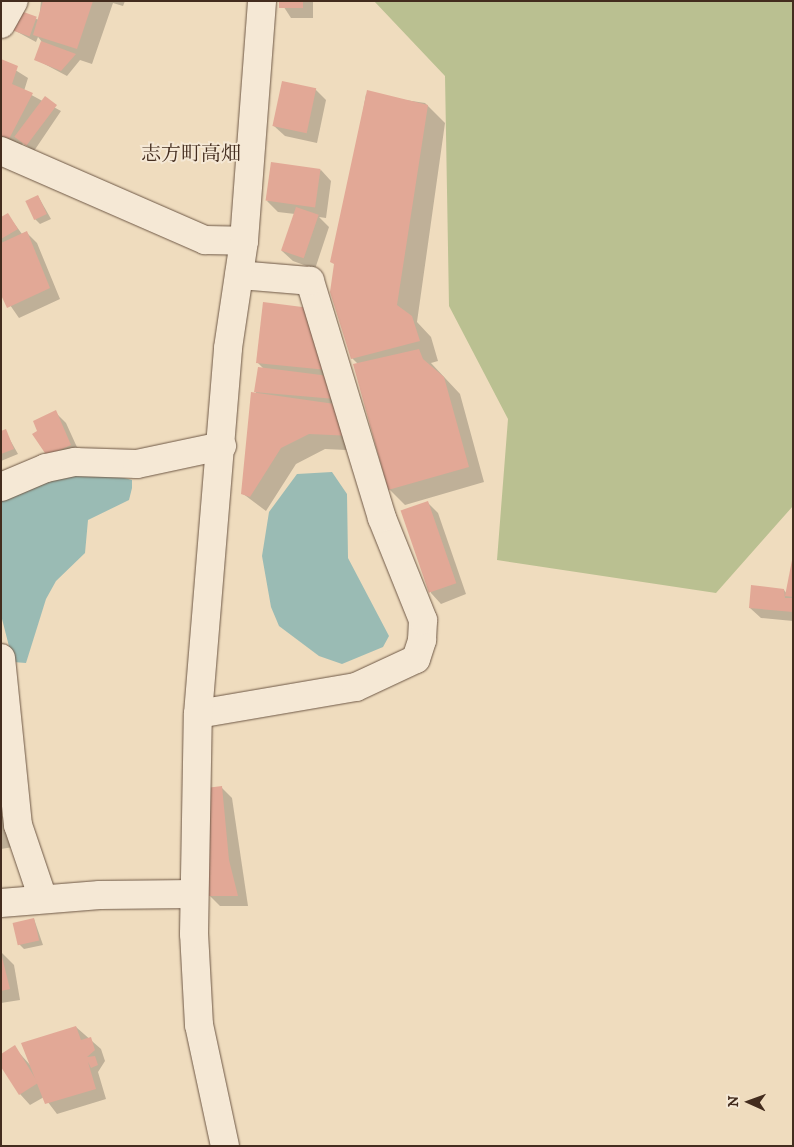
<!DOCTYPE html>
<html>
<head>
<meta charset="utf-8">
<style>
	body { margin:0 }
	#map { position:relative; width:794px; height:1147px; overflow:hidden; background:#efdcbe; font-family:"IM FELL DW Pica","Noto Serif JP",serif }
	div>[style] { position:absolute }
	.green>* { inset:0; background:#bac091 }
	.water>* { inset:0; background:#9abbb4 }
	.shadow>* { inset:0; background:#0003 }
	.building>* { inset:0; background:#e2a896; transform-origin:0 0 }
	.roads { filter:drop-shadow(0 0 1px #6e5846) drop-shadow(0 0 1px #6e5846) }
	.street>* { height:28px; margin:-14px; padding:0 14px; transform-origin:14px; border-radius:14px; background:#f5e8d5 }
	span { translate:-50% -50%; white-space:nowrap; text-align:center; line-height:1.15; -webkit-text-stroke:4px #f5e8d5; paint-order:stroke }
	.quarter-label { font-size:20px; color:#432c1e }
	.frame { position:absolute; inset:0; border:2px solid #432c1e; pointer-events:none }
	.north { position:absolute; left:724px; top:1077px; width:50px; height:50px; -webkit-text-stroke:4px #f5e8d5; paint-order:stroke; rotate:272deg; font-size:14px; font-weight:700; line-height:20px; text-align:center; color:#432c1e }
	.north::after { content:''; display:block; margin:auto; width:18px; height:22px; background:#432c1e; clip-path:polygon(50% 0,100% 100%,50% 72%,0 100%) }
</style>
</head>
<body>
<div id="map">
	<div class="green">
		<div style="clip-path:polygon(374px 1px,793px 1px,793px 506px,716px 593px,497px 560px,508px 419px,449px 306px,445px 76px)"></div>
	</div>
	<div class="water">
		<div style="clip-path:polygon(332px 472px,347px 494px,348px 558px,389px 636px,383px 647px,342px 664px,319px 656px,279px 626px,271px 607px,262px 556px,269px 512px,297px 474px)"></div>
		<div style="clip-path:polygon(63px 474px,112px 475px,132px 480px,132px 488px,129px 500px,88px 520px,85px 553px,56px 581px,46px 599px,26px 663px,13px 662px,1px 615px,1px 498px)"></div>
	</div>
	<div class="shadow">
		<div style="clip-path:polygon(41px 1px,125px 1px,123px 6px,113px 3px,92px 64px,80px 60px,67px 76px,35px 59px,42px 42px,38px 37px,36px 42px,12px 29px,19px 12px,39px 20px)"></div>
		<div style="clip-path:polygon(280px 1px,313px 1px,313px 18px,291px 18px)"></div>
		<div style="clip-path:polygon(1px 61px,28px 78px,24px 91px,61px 111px,34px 151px,23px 143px,20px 149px,1px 142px)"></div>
		<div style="clip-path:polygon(315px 89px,326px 100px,317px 143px,285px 136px,274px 126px)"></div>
		<div style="clip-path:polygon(366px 94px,425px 103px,445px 123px,417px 322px,431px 337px,438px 361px,431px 363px,460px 394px,484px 482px,405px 505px,389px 489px,358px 364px,352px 358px,346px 211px)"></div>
		<div style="clip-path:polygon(321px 170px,331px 181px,326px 218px,319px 217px,329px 227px,315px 269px,293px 261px,282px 251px,295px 214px,278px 212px,267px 201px)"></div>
		<div style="clip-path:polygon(38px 196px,51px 219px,40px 224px,35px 219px)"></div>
		<div style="clip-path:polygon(8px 215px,22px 234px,26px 232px,37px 243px,60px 299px,19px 318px,1px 292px,1px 219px)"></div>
		<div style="clip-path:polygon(317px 310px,368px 451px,325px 449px,296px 464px,266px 511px,242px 493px,256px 391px,264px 369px,257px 362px)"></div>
		<div style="clip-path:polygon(55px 412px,66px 423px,81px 456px,58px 466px,38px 432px)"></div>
		<div style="clip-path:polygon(5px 431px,18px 454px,1px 461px,1px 433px)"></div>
		<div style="clip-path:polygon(428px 503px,438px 513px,466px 594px,441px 604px,431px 593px)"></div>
		<div style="clip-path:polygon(793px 557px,793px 621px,761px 618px,750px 608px,784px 590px,787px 594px)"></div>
		<div style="clip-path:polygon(221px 787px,232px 798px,248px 906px,220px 906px,209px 895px)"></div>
		<div style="clip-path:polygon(1px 815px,10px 824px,13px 847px,1px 849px)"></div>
		<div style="clip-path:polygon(34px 919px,43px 945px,24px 949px,19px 944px)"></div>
		<div style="clip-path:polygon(1px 952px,14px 965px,20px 1000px,1px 1003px)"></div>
		<div style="clip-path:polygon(76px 1027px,101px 1049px,105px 1061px,98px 1072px,106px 1099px,57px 1114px,44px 1097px,30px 1105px,20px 1094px,14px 1047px,31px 1066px)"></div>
	</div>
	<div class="building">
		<div style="clip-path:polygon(43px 1px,93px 1px,77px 49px,33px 35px)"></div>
		<div style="left:279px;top:1px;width:24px;height:7px"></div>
		<div style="left:18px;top:10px;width:20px;height:21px;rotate:20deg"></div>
		<div style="clip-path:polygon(41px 41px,76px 54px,61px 71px,34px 60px)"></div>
		<div style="clip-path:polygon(1px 59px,18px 66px,12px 84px,33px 93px,9px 139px,1px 136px)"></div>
		<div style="left:282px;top:81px;width:35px;height:46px;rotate:12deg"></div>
		<div style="clip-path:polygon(367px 90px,428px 105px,397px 305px,412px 316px,420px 341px,351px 359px,330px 292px,334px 264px,330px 262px)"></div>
		<div style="left:45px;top:96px;width:15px;height:51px;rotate:37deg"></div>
		<div style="left:271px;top:162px;width:50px;height:39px;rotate:8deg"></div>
		<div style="left:38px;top:195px;width:21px;height:14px;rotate:65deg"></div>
		<div style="left:296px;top:207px;width:24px;height:46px;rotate:19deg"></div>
		<div style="clip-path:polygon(8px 213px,18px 229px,1px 239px,1px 217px)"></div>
		<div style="clip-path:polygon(27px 231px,50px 288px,7px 308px,1px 295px,1px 243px)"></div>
		<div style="clip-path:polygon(263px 302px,318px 309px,327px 370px,256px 363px)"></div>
		<div style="clip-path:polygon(419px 349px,423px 359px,444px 377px,469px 467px,388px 490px,353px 364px)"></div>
		<div style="clip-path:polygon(258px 367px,337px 377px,335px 399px,254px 392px)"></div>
		<div style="clip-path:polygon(251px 392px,342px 405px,353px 436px,309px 434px,281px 448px,250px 497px,241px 494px)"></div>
		<div style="clip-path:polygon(56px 410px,71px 445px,47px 456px,32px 434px,37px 431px,33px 421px)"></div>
		<div style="clip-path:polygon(6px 429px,14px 449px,1px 454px,1px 431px)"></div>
		<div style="left:428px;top:501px;width:87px;height:29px;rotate:71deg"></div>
		<div style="clip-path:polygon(793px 555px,793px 597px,785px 596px)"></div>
		<div style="clip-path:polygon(751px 585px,784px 589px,785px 598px,793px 598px,793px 612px,749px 608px)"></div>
		<div style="clip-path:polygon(222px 786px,229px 860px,238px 896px,208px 896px,206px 788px)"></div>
		<div style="left:34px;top:918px;width:23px;height:22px;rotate:77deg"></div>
		<div style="clip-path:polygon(1px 953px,10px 989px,1px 991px)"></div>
		<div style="clip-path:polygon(76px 1026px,81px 1040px,91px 1037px,95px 1050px,87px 1057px,95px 1056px,98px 1065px,91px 1068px,88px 1062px,96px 1089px,45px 1104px,21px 1043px)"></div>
		<div style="clip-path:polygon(15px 1045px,38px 1083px,19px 1095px,1px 1067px,1px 1054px)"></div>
	</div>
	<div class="roads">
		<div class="street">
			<div style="left:1px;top:24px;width:26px;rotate:-61deg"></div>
			<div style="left:1px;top:151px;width:223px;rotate:23.6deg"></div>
			<div style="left:205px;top:240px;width:39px;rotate:1deg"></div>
			<div style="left:1px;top:487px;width:49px;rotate:-22.9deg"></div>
			<div style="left:46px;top:468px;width:30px;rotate:-12deg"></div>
			<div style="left:75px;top:462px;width:62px;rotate:1.8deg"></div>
			<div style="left:137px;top:464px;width:87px;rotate:-12deg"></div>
			<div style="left:1px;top:658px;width:168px;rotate:84.2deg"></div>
			<div style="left:18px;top:825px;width:78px;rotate:71.3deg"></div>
			<div style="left:198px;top:714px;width:160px;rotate:-9.7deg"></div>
			<div style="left:356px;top:687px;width:66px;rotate:-25deg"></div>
			<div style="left:416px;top:659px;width:20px;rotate:-72deg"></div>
			<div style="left:422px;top:640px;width:20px;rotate:-87deg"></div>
			<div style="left:423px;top:620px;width:110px;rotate:-111.9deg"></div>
			<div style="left:382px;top:518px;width:248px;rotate:-106.9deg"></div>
			<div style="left:310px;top:281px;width:71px;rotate:-175.2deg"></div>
			<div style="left:1px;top:903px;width:99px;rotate:-4.6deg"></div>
			<div style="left:100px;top:895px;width:94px;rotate:-0.6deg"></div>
			<div style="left:225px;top:1146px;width:124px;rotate:-102.1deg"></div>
			<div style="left:199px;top:1025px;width:91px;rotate:-93.1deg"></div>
			<div style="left:194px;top:934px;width:220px;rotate:-89deg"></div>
			<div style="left:198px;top:714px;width:367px;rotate:-85.3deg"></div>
			<div style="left:228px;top:348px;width:108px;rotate:-81.5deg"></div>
			<div style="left:244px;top:241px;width:241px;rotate:-85.7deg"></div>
		</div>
	</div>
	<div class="quarter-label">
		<span style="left:191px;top:154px">志方町高畑</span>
	</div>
	<div class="frame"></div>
	<div class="north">N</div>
</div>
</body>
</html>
